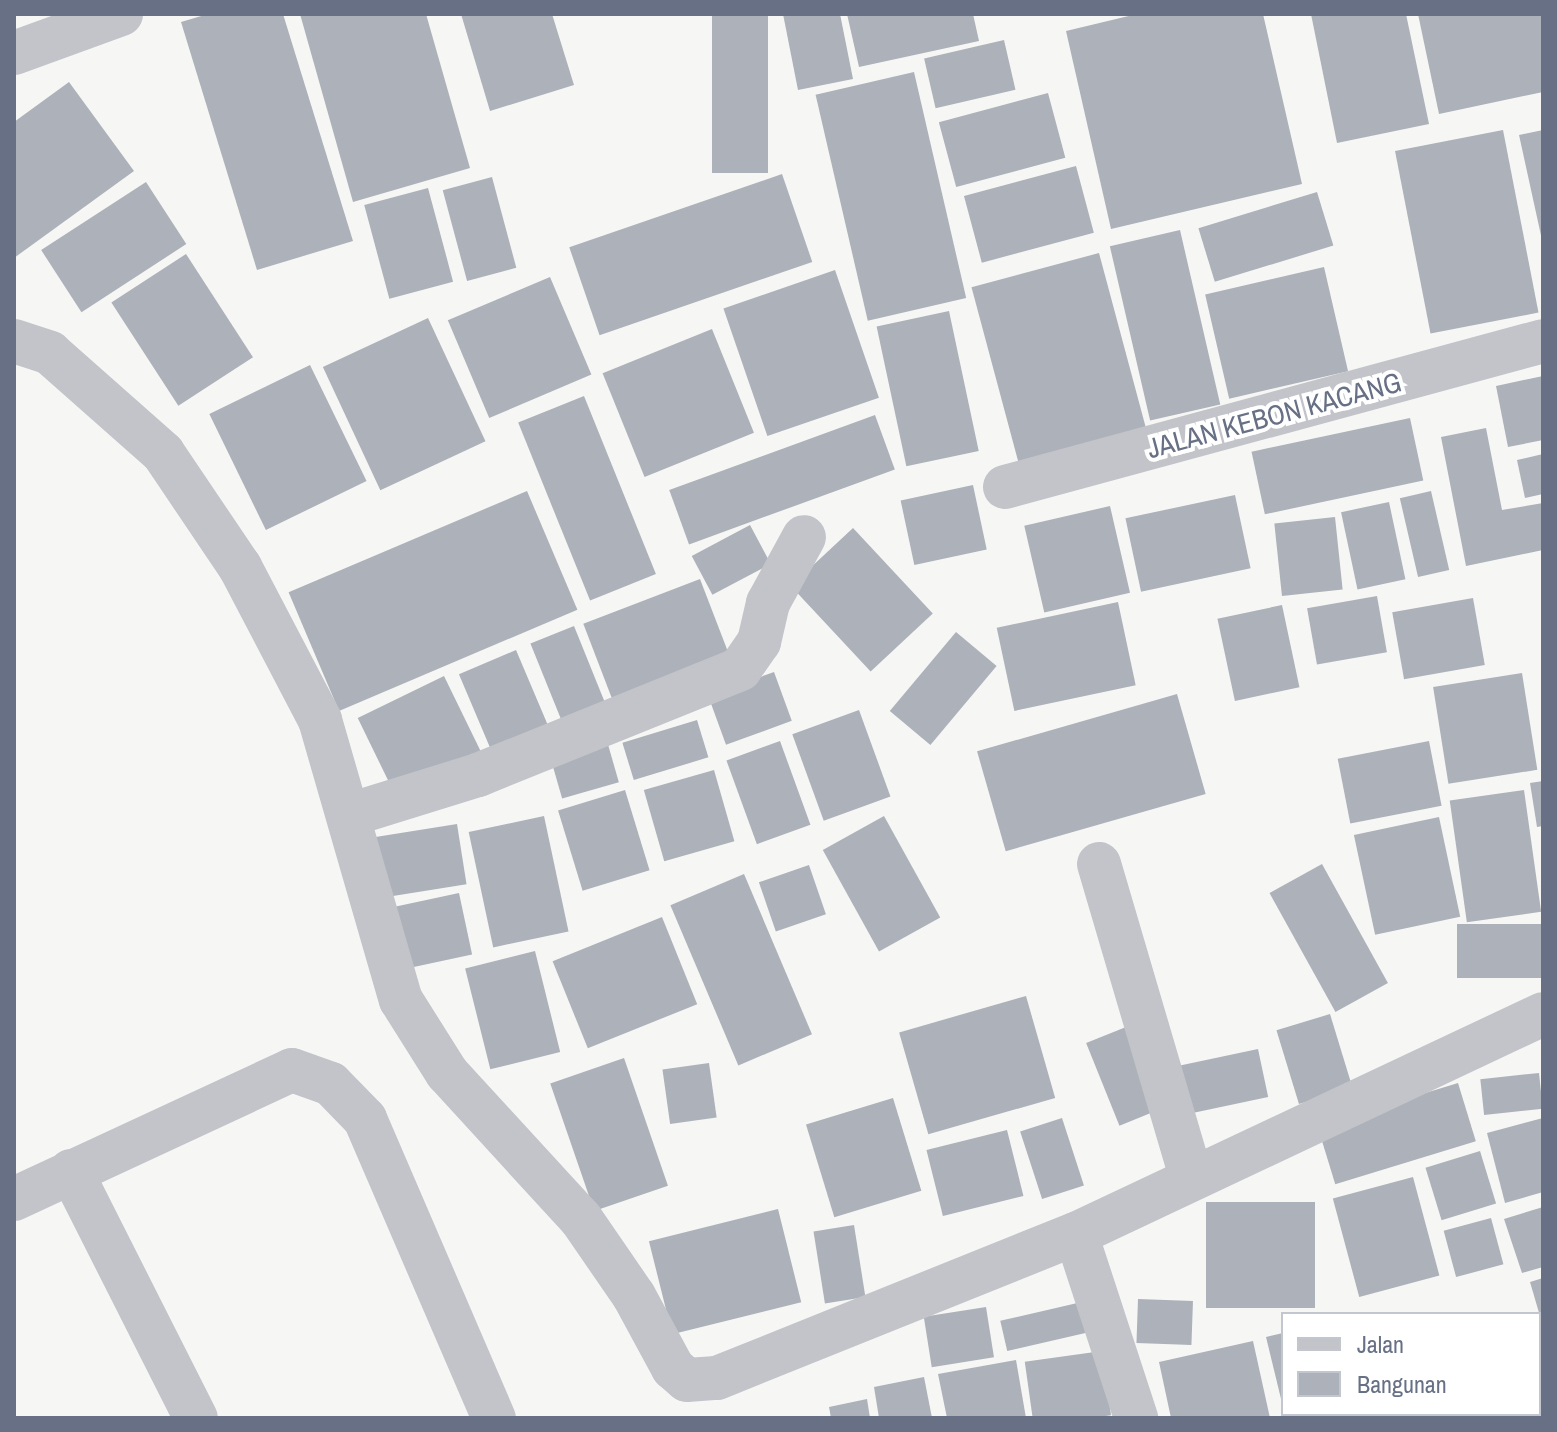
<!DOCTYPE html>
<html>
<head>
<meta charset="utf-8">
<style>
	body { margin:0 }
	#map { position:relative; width:1557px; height:1432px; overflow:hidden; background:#f6f7f4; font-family:"Archivo Narrow",sans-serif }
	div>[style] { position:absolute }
	.building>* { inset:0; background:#adb1b9; transform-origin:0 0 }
	.minor>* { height:44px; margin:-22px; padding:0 22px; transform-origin:22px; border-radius:22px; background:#c2c4c9 }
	span { translate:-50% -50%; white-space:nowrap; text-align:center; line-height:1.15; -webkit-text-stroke:8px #fff; paint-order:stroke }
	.street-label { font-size:28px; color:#677084 }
	.frame { position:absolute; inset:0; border:16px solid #677084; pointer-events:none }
	.legend { position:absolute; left:1281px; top:1312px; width:260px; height:104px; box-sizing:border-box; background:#fff; border:2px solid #c2c6ce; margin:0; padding:10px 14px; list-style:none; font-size:24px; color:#677084 }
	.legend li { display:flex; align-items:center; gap:16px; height:40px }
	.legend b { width:40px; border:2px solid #c2c6ce }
</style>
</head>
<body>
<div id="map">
	<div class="building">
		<div style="clip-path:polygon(208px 14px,283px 14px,353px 241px,257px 270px,181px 22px)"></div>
		<div style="clip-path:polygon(300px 14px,426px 14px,470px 168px,353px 202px)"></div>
		<div style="clip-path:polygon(461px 14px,552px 14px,574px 85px,490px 111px)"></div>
		<div style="left:712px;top:14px;width:56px;height:159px"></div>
		<div style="clip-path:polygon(783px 14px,840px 14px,853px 79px,798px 90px)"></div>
		<div style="clip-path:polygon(847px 14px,973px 14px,979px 41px,859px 67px)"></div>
		<div style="clip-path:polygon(1137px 14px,1263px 14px,1302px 184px,1111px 229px,1066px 31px)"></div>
		<div style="clip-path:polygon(1311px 14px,1406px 14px,1429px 124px,1337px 143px)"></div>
		<div style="clip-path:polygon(1418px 14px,1543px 14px,1543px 92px,1439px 114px)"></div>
		<div style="left:1004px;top:40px;width:51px;height:82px;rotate:77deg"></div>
		<div style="left:914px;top:72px;width:232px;height:101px;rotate:77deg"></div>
		<div style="clip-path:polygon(69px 82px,134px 171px,14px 258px,14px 122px)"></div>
		<div style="left:1048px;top:93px;width:67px;height:113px;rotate:75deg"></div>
		<div style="left:1503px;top:130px;width:186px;height:110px;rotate:79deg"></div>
		<div style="clip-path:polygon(1543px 130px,1543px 240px,1542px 240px,1519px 135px)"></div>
		<div style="left:1076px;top:166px;width:69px;height:116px;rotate:75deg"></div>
		<div style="left:782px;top:174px;width:93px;height:225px;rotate:71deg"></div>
		<div style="left:492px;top:177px;width:94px;height:51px;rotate:75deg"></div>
		<div style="left:146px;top:182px;width:74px;height:125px;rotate:57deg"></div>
		<div style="left:428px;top:188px;width:97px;height:66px;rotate:75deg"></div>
		<div style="left:1317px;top:192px;width:56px;height:124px;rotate:73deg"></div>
		<div style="left:1180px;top:230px;width:179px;height:72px;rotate:77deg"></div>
		<div style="left:1099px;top:253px;width:188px;height:132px;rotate:75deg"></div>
		<div style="left:186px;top:254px;width:123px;height:89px;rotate:57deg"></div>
		<div style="left:1324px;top:267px;width:107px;height:122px;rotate:77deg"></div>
		<div style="left:835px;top:270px;width:135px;height:118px;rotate:71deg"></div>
		<div style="left:550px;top:277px;width:106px;height:111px;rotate:67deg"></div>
		<div style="left:949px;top:311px;width:143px;height:74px;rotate:78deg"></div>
		<div style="left:428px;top:318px;width:136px;height:116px;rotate:65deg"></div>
		<div style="left:712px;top:329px;width:112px;height:118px;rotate:68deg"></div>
		<div style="left:310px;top:365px;width:129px;height:112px;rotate:64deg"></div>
		<div style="clip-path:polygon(1543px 376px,1543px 440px,1508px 447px,1496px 386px)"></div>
		<div style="left:584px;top:396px;width:192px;height:71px;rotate:68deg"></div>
		<div style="left:875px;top:415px;width:58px;height:219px;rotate:70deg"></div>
		<div style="left:1410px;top:418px;width:64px;height:162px;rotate:78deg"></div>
		<div style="clip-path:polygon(1486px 428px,1502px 510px,1543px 503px,1543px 550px,1466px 566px,1441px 437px)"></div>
		<div style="clip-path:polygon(1543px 454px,1543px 494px,1525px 498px,1517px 460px)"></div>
		<div style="left:973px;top:485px;width:66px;height:74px;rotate:78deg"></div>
		<div style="left:527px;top:491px;width:129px;height:259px;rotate:67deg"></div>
		<div style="left:1431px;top:491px;width:81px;height:32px;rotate:77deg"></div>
		<div style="left:1235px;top:495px;width:75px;height:112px;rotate:78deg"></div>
		<div style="left:1389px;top:502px;width:79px;height:49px;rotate:78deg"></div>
		<div style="left:1110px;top:506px;width:89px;height:88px;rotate:77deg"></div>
		<div style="left:1335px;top:517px;width:73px;height:61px;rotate:84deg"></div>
		<div style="left:750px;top:525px;width:44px;height:66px;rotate:62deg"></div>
		<div style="left:853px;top:528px;width:117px;height:85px;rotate:47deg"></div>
		<div style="left:700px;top:579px;width:85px;height:125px;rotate:69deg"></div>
		<div style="left:1377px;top:596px;width:57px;height:71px;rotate:80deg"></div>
		<div style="left:1473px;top:598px;width:68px;height:82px;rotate:80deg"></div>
		<div style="left:1118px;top:602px;width:85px;height:124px;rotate:78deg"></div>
		<div style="left:1282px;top:605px;width:84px;height:66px;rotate:78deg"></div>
		<div style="left:574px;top:626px;width:93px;height:47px;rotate:68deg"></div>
		<div style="left:956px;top:632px;width:53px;height:103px;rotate:40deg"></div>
		<div style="left:516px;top:650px;width:83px;height:62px;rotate:67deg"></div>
		<div style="left:774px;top:672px;width:52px;height:70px;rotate:70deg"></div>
		<div style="left:1522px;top:673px;width:98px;height:90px;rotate:81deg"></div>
		<div style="left:444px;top:676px;width:84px;height:96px;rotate:64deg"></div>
		<div style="left:1177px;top:694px;width:104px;height:208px;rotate:74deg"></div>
		<div style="left:859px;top:710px;width:92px;height:71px;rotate:70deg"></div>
		<div style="left:697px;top:720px;width:39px;height:78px;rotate:73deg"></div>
		<div style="left:607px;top:741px;width:43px;height:59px;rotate:74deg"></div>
		<div style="left:780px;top:741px;width:89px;height:57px;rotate:70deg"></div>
		<div style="left:1429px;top:741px;width:66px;height:93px;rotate:79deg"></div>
		<div style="left:714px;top:770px;width:74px;height:73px;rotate:74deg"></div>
		<div style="clip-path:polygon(1543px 781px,1543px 826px,1537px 827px,1530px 783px)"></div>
		<div style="left:625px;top:790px;width:84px;height:70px;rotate:73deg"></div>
		<div style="left:1524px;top:790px;width:123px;height:75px;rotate:82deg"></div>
		<div style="left:544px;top:816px;width:118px;height:77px;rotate:78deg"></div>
		<div style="left:884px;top:816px;width:116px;height:70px;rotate:61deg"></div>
		<div style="left:1439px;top:817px;width:102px;height:87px;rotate:78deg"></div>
		<div style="left:457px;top:824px;width:61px;height:84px;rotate:81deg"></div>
		<div style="left:1322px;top:864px;width:136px;height:60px;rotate:61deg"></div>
		<div style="left:809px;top:865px;width:52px;height:53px;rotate:71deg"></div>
		<div style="left:744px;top:874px;width:174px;height:80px;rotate:67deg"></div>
		<div style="left:459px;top:893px;width:63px;height:80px;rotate:78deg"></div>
		<div style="left:662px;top:917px;width:94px;height:118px;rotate:68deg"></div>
		<div style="left:1543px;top:924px;width:54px;height:86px;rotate:90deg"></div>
		<div style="left:535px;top:951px;width:104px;height:72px;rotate:76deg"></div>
		<div style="left:1026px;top:996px;width:106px;height:132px;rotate:74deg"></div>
		<div style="left:1330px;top:1014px;width:77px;height:56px;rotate:73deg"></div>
		<div style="left:1126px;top:1027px;width:89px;height:43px;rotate:68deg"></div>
		<div style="left:1258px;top:1049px;width:49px;height:87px;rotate:78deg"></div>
		<div style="left:624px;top:1058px;width:135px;height:78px;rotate:71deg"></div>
		<div style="left:709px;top:1063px;width:55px;height:47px;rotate:82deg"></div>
		<div style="left:1539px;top:1073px;width:36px;height:59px;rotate:84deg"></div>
		<div style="left:1458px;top:1083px;width:61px;height:147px;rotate:73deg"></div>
		<div style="left:893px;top:1098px;width:97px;height:91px;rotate:73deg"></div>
		<div style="left:1062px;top:1118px;width:71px;height:44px;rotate:72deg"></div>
		<div style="clip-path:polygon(1543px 1118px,1543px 1192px,1505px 1203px,1487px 1133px)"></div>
		<div style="left:1007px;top:1130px;width:68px;height:83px;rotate:76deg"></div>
		<div style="left:1480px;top:1151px;width:55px;height:57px;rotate:73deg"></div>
		<div style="left:1413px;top:1177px;width:102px;height:83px;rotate:75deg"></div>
		<div style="left:1206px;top:1202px;width:109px;height:106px"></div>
		<div style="clip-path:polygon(1543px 1207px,1543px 1267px,1522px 1273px,1504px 1219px)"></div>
		<div style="left:778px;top:1209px;width:96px;height:133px;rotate:76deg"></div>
		<div style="left:1491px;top:1218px;width:48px;height:49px;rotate:75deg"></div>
		<div style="left:854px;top:1225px;width:73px;height:41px;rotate:81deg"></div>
		<div style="clip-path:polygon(1543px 1278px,1543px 1323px,1542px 1323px,1530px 1282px)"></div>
		<div style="left:1138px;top:1299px;width:55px;height:44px;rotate:2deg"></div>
		<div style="left:1086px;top:1301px;width:31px;height:88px;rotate:77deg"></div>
		<div style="left:986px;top:1307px;width:51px;height:63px;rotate:81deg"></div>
		<div style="clip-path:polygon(1283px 1333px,1283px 1403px,1282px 1403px,1266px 1337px)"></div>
		<div style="clip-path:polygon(1253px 1341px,1270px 1418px,1171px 1418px,1159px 1362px)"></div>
		<div style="left:1102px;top:1351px;width:65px;height:78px;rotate:82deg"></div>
		<div style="clip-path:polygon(1016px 1360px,1026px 1418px,947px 1418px,938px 1374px)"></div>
		<div style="clip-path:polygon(924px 1377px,932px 1418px,879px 1418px,874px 1387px)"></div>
		<div style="clip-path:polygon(1540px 1387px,1543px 1418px,1395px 1414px,1539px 1414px)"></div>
		<div style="clip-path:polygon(867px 1399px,870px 1418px,831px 1418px,829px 1407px)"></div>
		<div style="clip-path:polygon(1284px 1414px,1334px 1414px,1334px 1415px,1285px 1418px)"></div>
	</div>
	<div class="minor">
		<div style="left:14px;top:53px;width:114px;rotate:-20deg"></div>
		<div style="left:14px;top:341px;width:38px;rotate:18deg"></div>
		<div style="left:50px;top:353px;width:151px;rotate:41.5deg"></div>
		<div style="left:163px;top:453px;width:138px;rotate:56deg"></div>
		<div style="left:240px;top:567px;width:173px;rotate:62.4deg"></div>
		<div style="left:320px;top:720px;width:291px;rotate:73.9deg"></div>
		<div style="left:401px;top:1000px;width:86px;rotate:57.8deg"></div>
		<div style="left:447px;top:1073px;width:198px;rotate:47.5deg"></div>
		<div style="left:581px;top:1219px;width:93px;rotate:55.5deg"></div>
		<div style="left:634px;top:1296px;width:82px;rotate:61.6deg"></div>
		<div style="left:673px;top:1368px;width:18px;rotate:41deg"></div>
		<div style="left:687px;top:1380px;width:30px;rotate:-4deg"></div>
		<div style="left:717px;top:1378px;width:387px;rotate:-21.9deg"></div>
		<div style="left:1076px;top:1234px;width:516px;rotate:-25.22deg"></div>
		<div style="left:1005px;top:487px;width:557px;rotate:-15.18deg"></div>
		<div style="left:349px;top:815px;width:135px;rotate:-17.2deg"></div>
		<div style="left:478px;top:775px;width:283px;rotate:-22deg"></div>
		<div style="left:740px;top:669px;width:33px;rotate:-55deg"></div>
		<div style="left:759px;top:642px;width:40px;rotate:-77deg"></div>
		<div style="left:768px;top:603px;width:75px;rotate:-61.4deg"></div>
		<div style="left:1099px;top:864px;width:325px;rotate:73.6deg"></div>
		<div style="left:71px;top:1171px;width:277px;rotate:63.2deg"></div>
		<div style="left:14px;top:1199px;width:306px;rotate:-24.9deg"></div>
		<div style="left:292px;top:1070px;width:41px;rotate:19.7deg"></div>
		<div style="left:331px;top:1084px;width:49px;rotate:45.8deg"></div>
		<div style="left:365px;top:1119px;width:326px;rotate:66.7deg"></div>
		<div style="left:1076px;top:1234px;width:194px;rotate:71.9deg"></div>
	</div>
	<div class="street-label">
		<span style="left:1274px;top:415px;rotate:-15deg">JALAN KEBON KACANG</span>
	</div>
	<div class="frame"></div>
	<ul class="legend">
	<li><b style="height:10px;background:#c2c4c9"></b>Jalan</li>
	<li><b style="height:22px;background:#adb1b9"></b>Bangunan</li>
	</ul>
</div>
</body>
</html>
